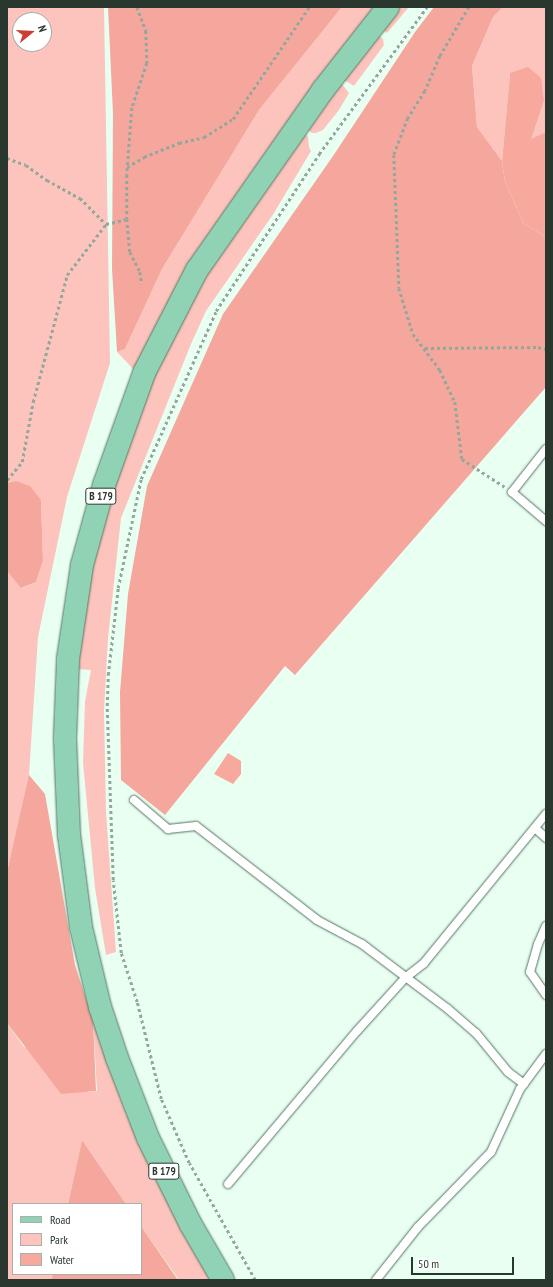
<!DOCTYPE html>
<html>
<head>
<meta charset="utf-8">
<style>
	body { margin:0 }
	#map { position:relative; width:553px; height:1287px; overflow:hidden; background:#e9fff2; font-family:"PT Sans Narrow",sans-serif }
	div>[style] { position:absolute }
	.green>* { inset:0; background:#fcc4bc }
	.forest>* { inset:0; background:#f5a79d }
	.water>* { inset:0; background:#f7a99e }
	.path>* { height:2.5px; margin-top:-1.25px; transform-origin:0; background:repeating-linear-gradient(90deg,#94a79c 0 3px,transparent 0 6px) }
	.roads { filter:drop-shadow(0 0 1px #547563) drop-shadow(0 0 1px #547563) }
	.service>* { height:8px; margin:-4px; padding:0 4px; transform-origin:4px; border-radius:4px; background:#fff }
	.primary>* { height:22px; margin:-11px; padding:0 11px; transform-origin:11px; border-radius:11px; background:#90d3b4 }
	span { translate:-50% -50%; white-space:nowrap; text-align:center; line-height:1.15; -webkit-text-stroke:3px #fff; paint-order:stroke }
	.shield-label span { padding:1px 3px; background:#fff; border:1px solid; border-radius:3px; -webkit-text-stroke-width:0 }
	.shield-label { font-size:11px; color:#29372f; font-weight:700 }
	.frame { position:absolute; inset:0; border:8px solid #29372f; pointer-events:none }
	.legend { position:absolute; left:12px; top:1203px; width:130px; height:72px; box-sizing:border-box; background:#fff; border:1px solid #a9afac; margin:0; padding:5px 7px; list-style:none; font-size:12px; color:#29372f }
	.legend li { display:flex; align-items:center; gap:8px; height:20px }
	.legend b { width:20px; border:1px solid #a9afac }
	.north { position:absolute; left:12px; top:12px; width:40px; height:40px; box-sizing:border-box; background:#fff; border:1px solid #a9afac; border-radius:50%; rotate:72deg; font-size:11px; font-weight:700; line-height:16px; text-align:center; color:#29372f }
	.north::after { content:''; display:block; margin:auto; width:14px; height:18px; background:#cc3e35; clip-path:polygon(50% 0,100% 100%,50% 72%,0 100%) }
	.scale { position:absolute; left:411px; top:1257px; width:103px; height:18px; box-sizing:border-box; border:2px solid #29372f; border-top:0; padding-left:5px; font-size:12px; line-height:14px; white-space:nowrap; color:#29372f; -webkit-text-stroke:3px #fff; paint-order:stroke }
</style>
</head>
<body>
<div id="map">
	<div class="green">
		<div style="clip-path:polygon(evenodd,7px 7px,104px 7px,110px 363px,67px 497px,38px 637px,29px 775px,44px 802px,14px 842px,7px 872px,7px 571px,22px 588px,36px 582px,43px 561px,41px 500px,16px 481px,7px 483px,7px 7px,20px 20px,44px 20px,44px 44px,20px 44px,20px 20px)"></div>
		<div style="clip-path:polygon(342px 7px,375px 7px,263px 156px,213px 230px,135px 371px,117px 352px,125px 349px,162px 269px,259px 110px)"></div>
		<div style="clip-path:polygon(396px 7px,409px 7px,387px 33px,383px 30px,378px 35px,383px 39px,384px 45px,354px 86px,344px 80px,342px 84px,349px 93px,339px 110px,323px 130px,316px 133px,312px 133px,307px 129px,304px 132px,308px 137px,309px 147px,311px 151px,274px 213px,206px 311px,191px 344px,121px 518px,108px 638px,104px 711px,106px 812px,116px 952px,106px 955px,95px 888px,83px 763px,85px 701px,91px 670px,76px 669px,81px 626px,101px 519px,149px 384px,193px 295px,246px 209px)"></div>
		<div style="clip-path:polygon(503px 7px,546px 7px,546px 132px,530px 140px,544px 101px,510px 73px,502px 161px,477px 127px,472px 66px,493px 17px)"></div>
		<div style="clip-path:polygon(93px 1020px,123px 1106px,156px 1179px,211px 1280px,179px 1280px,141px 1226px,141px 1204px,126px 1204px,82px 1140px,68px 1204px,13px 1204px,13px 1274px,53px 1274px,51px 1280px,7px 1280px,7px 1023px,24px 1047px,91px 1062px,88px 1092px,97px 1091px)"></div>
	</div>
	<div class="forest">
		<div style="clip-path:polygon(108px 7px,342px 7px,259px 110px,162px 269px,125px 349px,117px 352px,112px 269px,113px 114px)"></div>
		<div style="clip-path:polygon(434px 7px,503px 7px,493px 17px,472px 66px,477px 127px,502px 161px,505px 182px,524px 224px,546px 237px,546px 387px,295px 675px,285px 666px,165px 815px,121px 780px,120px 692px,128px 594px,147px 486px,223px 314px,333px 156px,415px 32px)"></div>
		<div style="clip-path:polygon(16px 481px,30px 486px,41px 500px,43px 561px,36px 582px,21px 588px,7px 571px,7px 483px)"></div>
		<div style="clip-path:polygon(29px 775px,45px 794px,75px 965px,93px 1020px,96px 1091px,61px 1094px,7px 1023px,7px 872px)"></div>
		<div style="clip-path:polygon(82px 1140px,126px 1204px,68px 1204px)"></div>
		<div style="clip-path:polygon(141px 1226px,178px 1280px,51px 1280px,53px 1274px,141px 1274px)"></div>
	</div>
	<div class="water">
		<div style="clip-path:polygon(528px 67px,541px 78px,544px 101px,531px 139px,546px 132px,546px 237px,524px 224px,505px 182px,502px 161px,510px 73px)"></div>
		<div style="clip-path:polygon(228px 753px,241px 761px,241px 774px,233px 784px,214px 774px)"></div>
	</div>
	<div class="path">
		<div style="left:137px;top:7px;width:26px;rotate:69deg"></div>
		<div style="left:146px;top:31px;width:32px;rotate:88deg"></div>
		<div style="left:147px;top:63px;width:47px;rotate:108.4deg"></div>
		<div style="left:132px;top:108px;width:67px;rotate:94.3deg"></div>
		<div style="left:127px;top:175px;width:44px;rotate:90deg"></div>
		<div style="left:127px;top:219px;width:33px;rotate:85deg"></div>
		<div style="left:130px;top:252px;width:22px;rotate:63deg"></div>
		<div style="left:140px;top:272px;width:12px;rotate:81deg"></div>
		<div style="left:469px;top:7px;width:57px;rotate:120.6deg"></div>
		<div style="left:440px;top:56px;width:38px;rotate:113deg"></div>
		<div style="left:425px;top:91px;width:32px;rotate:122deg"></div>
		<div style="left:408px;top:118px;width:40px;rotate:111deg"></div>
		<div style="left:394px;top:155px;width:133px;rotate:87.8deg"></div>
		<div style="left:399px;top:288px;width:48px;rotate:73.1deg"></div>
		<div style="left:413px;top:334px;width:45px;rotate:53.1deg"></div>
		<div style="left:440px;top:370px;width:35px;rotate:65deg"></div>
		<div style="left:455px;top:402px;width:57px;rotate:83deg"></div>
		<div style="left:462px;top:459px;width:51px;rotate:33.1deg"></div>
		<div style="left:7px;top:158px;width:20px;rotate:20deg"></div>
		<div style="left:26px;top:165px;width:26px;rotate:36deg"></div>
		<div style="left:47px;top:180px;width:38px;rotate:29deg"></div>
		<div style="left:80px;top:198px;width:37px;rotate:45deg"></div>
		<div style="left:106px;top:224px;width:22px;rotate:-13deg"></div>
		<div style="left:127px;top:167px;width:20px;rotate:-30deg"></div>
		<div style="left:144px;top:157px;width:38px;rotate:-22deg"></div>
		<div style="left:179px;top:143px;width:26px;rotate:-13deg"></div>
		<div style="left:204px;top:137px;width:34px;rotate:-32deg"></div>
		<div style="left:233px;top:119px;width:135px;rotate:-55.8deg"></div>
		<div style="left:425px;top:348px;width:113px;rotate:-0.5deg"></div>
		<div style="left:538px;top:347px;width:8px;rotate:14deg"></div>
		<div style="left:7px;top:480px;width:23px;rotate:-50deg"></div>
		<div style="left:22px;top:462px;width:61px;rotate:-79.6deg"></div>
		<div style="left:33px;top:402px;width:131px;rotate:-75deg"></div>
		<div style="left:67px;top:275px;width:64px;rotate:-52.6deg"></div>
		<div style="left:255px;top:1280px;width:134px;rotate:-119.4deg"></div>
		<div style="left:189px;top:1163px;width:70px;rotate:-113.6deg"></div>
		<div style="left:161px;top:1099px;width:100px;rotate:-103.9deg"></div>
		<div style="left:137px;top:1002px;width:52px;rotate:-108.1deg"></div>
		<div style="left:121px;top:953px;width:73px;rotate:-96.3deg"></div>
		<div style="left:113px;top:880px;width:174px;rotate:-92deg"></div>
		<div style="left:107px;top:706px;width:31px;rotate:-88deg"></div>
		<div style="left:108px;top:675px;width:88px;rotate:-83.4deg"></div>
		<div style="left:118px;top:588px;width:111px;rotate:-78.1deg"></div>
		<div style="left:141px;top:479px;width:184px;rotate:-65.9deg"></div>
		<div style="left:216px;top:311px;width:188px;rotate:-56.7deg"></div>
		<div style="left:319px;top:154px;width:182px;rotate:-53.7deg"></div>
	</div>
	<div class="roads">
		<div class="service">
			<div style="left:546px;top:449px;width:55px;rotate:128.3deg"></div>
			<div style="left:512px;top:492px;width:45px;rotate:40.5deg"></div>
			<div style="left:134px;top:800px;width:45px;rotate:40.5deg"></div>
			<div style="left:168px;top:829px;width:28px;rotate:-6deg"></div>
			<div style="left:196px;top:826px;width:153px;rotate:37.8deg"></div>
			<div style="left:317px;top:920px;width:51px;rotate:28.1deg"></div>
			<div style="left:362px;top:944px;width:108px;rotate:37.1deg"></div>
			<div style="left:448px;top:1009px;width:37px;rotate:41deg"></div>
			<div style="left:476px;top:1033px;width:50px;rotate:50.6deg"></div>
			<div style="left:508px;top:1072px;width:20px;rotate:37deg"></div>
			<div style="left:535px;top:828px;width:15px;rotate:42deg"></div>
			<div style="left:546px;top:926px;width:20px;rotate:114deg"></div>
			<div style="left:538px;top:944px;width:29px;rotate:106deg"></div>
			<div style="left:530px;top:972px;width:28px;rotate:55deg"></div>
			<div style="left:228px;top:1184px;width:200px;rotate:-49.9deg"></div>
			<div style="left:357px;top:1031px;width:72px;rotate:-47.8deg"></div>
			<div style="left:405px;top:978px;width:24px;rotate:-38deg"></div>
			<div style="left:424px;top:963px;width:193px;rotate:-50.7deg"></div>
			<div style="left:376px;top:1280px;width:68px;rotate:-51.6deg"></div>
			<div style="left:418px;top:1227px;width:105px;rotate:-45.8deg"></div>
			<div style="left:491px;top:1152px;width:69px;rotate:-65.3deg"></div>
			<div style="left:520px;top:1089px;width:44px;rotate:-53.4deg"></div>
		</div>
		<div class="primary">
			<div style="left:223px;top:1280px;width:66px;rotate:-120.1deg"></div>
			<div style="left:190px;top:1223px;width:95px;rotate:-116.3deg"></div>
			<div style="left:148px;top:1138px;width:86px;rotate:-111.2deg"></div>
			<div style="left:117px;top:1058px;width:54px;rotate:-108.4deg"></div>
			<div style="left:100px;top:1007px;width:82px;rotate:-103.4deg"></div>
			<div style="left:81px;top:927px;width:93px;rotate:-97.4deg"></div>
			<div style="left:69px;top:835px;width:97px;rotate:-92.4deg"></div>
			<div style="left:65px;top:738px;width:79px;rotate:-87.8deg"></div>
			<div style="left:68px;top:659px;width:95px;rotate:-81.5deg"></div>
			<div style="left:82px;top:565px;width:83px;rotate:-74.6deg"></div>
			<div style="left:104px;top:485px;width:119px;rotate:-70.3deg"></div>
			<div style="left:144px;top:373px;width:116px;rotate:-62.8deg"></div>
			<div style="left:197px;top:270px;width:220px;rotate:-55deg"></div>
			<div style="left:323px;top:90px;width:105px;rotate:-51.9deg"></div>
		</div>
	</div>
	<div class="shield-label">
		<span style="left:101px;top:496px">B 179</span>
		<span style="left:164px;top:1171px">B 179</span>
	</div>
	<div class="frame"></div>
	<ul class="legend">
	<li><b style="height:5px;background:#90d3b4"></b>Road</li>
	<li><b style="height:11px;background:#fcc4bc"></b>Park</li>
	<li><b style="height:11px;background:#f7a99e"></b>Water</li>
	</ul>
	<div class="north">N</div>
	<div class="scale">50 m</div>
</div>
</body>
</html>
